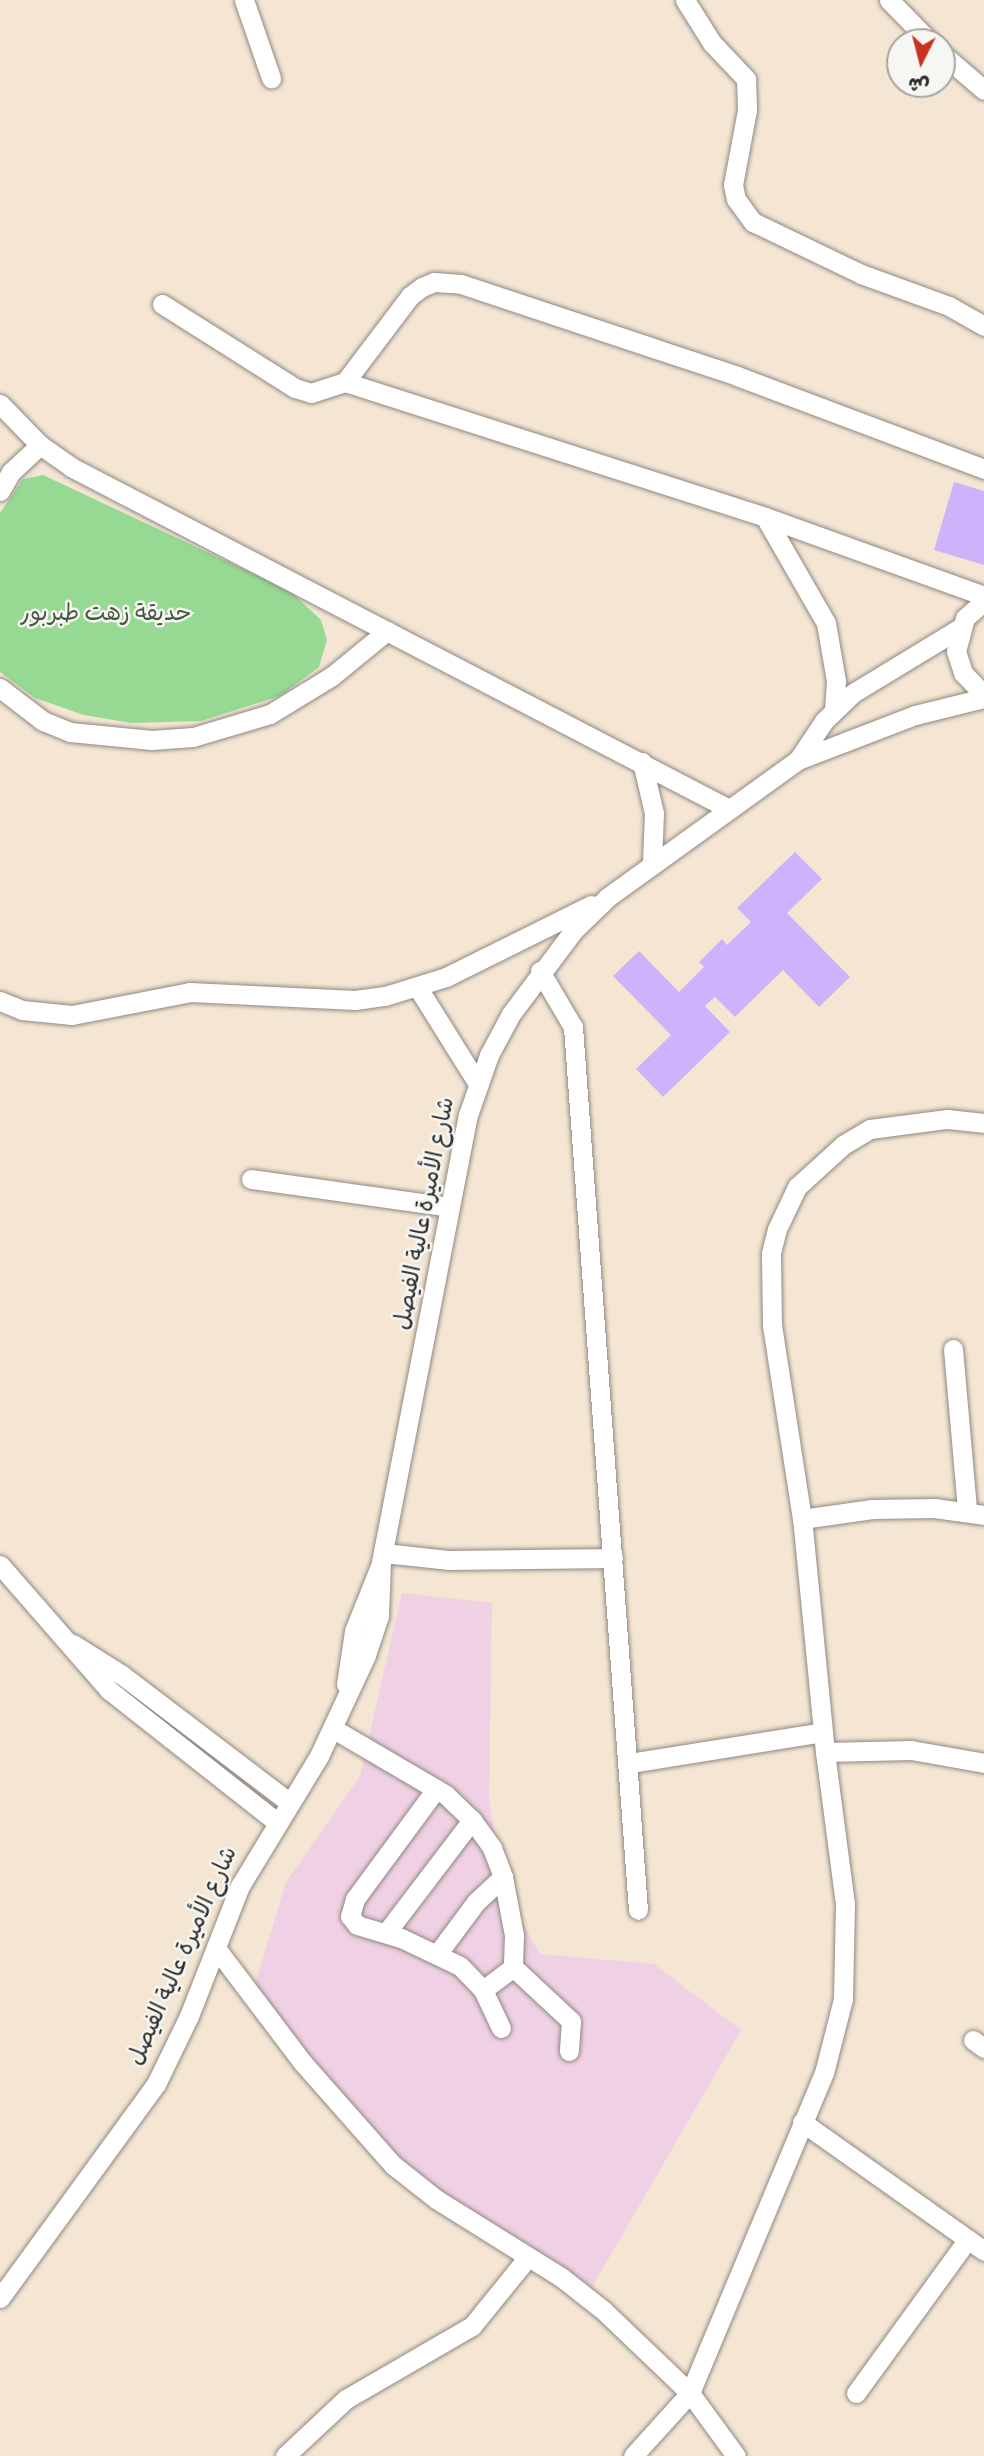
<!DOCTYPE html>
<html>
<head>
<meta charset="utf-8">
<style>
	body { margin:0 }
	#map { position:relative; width:984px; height:2456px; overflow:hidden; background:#f5e6d4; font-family:Dekko,"Playpen Sans Arabic",sans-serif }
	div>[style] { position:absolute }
	.built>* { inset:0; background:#f0d0e4 }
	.green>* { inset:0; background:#95d992 }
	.building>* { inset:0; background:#cfb2fc }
	.roads { filter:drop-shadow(0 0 2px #908880) drop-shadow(0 0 2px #908880) }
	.minor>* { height:19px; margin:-9.5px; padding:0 9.5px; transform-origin:9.5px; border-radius:9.5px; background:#fff }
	span { translate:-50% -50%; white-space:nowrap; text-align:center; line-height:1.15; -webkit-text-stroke:5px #f6f6f2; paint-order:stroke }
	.park-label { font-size:23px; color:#465645 }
	.street-label { font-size:23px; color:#2b2b2b }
	.north { position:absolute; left:886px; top:28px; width:70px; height:70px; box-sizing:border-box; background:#f6f6f2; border:2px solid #a5a5a2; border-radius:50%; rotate:186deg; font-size:19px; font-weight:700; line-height:28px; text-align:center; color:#2b2b2b }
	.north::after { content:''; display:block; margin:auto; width:24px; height:32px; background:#c8321e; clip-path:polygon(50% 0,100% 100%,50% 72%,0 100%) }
</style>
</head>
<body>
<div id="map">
	<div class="built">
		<div style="clip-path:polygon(402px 1593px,492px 1603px,489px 1796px,502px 1888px,540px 1954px,654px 1964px,741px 2030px,591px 2289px,393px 2160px,251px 1997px,286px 1882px,360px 1776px)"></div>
	</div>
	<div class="green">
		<div style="clip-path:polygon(43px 475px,290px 591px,321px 620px,327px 640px,319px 667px,280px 696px,201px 721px,131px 723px,84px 715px,35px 698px,0 672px,0 513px,23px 479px)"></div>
	</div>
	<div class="building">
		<div style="clip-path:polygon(954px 482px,984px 491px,984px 565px,934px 550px)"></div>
		<div style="clip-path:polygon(795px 852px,822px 879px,787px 913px,850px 977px,819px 1007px,783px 970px,735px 1017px,715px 997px,705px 1006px,730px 1032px,663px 1097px,636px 1069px,671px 1035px,613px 976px,639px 951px,679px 992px,704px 967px,699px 962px,722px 939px,727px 945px,751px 922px,737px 908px)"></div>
	</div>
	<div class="roads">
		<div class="minor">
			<div style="left:244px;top:0;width:83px;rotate:70.9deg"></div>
			<div style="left:685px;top:0;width:51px;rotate:57.9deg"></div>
			<div style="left:712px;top:43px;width:50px;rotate:46.6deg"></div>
			<div style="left:746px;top:79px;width:31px;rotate:88deg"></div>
			<div style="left:747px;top:110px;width:76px;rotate:100.6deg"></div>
			<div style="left:733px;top:185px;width:14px;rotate:78deg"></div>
			<div style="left:736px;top:199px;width:29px;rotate:54deg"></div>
			<div style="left:753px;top:222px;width:120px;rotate:25.7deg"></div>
			<div style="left:861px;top:274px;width:94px;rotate:20deg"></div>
			<div style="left:949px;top:306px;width:40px;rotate:29.7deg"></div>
			<div style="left:889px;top:0;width:59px;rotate:45.7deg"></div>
			<div style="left:942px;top:54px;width:55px;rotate:40.6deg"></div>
			<div style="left:162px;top:304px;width:157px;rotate:32.3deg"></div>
			<div style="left:295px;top:388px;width:17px;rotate:17deg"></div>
			<div style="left:311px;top:393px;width:36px;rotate:-18deg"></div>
			<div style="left:345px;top:382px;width:108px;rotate:-52.9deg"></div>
			<div style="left:410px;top:296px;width:15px;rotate:-37deg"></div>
			<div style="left:422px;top:287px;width:13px;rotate:-23deg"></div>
			<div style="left:434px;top:282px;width:27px;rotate:4deg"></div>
			<div style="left:461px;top:284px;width:291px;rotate:18.4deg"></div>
			<div style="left:737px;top:376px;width:264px;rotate:20.6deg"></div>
			<div style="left:345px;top:382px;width:441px;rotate:17.8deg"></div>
			<div style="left:765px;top:517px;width:233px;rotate:19.8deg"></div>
			<div style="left:0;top:404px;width:57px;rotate:45.7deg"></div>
			<div style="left:40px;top:445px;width:38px;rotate:35deg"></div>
			<div style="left:71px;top:467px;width:742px;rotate:27.46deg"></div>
			<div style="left:0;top:491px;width:22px;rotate:-60deg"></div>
			<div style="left:11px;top:472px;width:40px;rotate:-43deg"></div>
			<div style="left:765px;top:517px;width:122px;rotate:60.1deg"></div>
			<div style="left:826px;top:623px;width:59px;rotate:80.2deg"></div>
			<div style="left:836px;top:681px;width:29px;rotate:94deg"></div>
			<div style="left:984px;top:601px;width:25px;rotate:138deg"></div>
			<div style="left:965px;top:618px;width:34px;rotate:105deg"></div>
			<div style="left:956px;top:651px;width:23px;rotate:72deg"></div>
			<div style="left:963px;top:673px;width:30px;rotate:46deg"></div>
			<div style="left:0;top:688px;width:54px;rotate:37.5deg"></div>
			<div style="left:43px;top:721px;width:29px;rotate:22deg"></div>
			<div style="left:70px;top:732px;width:82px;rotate:5.6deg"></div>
			<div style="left:152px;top:740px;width:41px;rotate:-4.2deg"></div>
			<div style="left:193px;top:737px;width:80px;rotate:-16.6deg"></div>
			<div style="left:270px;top:714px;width:73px;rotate:-31.5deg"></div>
			<div style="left:332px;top:676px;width:71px;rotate:-39.3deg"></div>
			<div style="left:798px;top:760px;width:47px;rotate:-56.3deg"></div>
			<div style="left:824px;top:721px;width:40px;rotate:-44deg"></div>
			<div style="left:853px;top:693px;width:125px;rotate:-31.3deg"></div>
			<div style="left:642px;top:762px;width:52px;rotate:76.8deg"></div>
			<div style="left:654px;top:813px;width:49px;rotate:92.3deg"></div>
			<div style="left:540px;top:971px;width:65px;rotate:59.5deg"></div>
			<div style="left:573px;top:1027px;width:885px;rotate:85.79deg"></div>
			<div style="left:418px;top:988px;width:113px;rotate:58deg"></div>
			<div style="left:0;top:1001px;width:24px;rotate:22deg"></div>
			<div style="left:22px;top:1010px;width:50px;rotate:5.7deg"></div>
			<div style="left:72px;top:1015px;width:120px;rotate:-11deg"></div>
			<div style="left:190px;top:992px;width:165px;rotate:2.8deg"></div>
			<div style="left:355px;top:1000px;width:30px;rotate:-8deg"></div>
			<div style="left:385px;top:996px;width:64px;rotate:-17.3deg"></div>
			<div style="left:446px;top:977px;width:162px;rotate:-26.4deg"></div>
			<div style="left:251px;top:1179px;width:200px;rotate:8deg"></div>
			<div style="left:953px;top:1349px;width:162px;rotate:85deg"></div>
			<div style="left:802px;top:1519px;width:71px;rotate:-8.1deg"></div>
			<div style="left:872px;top:1509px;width:62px;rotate:-0.9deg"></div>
			<div style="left:934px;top:1508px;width:50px;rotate:8deg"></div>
			<div style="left:384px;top:1553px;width:64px;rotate:6.2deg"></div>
			<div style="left:448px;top:1560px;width:165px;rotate:-0.7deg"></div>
			<div style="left:0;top:1565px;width:166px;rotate:48.9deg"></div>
			<div style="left:109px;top:1690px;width:214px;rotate:38.2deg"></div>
			<div style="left:73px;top:1644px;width:58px;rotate:32.3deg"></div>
			<div style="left:122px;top:1675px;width:211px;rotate:37.3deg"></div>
			<div style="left:346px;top:1684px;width:54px;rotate:-81.4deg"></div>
			<div style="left:354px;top:1631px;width:70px;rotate:-68.2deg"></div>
			<div style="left:332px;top:1728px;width:132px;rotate:30.4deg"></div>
			<div style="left:446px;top:1795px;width:36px;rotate:44deg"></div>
			<div style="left:472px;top:1820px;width:34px;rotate:54deg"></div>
			<div style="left:492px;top:1848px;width:31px;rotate:69deg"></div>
			<div style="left:503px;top:1877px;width:59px;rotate:79.3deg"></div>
			<div style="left:514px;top:1935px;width:32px;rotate:92deg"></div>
			<div style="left:513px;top:1967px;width:79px;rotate:43deg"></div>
			<div style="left:571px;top:2021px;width:30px;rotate:94deg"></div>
			<div style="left:825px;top:1752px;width:86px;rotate:-1.3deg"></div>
			<div style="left:911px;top:1750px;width:74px;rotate:10.1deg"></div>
			<div style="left:630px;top:1763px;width:195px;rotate:-9.1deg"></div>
			<div style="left:436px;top:1789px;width:137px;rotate:126.4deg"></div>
			<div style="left:355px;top:1899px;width:18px;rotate:106deg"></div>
			<div style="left:350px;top:1916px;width:11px;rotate:52deg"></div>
			<div style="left:357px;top:1925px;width:46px;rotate:16.5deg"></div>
			<div style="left:401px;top:1938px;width:65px;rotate:25.4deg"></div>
			<div style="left:460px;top:1966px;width:33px;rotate:46deg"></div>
			<div style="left:483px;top:1990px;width:42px;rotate:64.7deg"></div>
			<div style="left:386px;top:1933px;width:142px;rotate:-52.7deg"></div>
			<div style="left:216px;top:1948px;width:144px;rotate:52.9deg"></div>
			<div style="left:303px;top:2063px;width:136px;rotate:48.6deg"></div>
			<div style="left:393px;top:2165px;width:55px;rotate:38.3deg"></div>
			<div style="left:436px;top:2199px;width:147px;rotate:32deg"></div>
			<div style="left:561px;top:2277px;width:53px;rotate:38.2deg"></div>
			<div style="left:603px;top:2310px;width:120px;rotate:43.7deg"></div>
			<div style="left:690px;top:2393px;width:78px;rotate:53.9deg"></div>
			<div style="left:438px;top:1953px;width:64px;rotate:-53.3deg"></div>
			<div style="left:476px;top:1902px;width:37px;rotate:-43deg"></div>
			<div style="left:483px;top:1990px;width:38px;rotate:-37deg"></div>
			<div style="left:973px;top:2040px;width:14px;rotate:36deg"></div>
			<div style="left:802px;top:2122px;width:223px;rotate:35.3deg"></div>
			<div style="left:0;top:2298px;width:265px;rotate:-53.9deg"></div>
			<div style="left:156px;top:2084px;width:76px;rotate:-64.1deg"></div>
			<div style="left:189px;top:2016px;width:140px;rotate:-68.6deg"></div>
			<div style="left:240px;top:1886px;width:152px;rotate:-58.7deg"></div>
			<div style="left:319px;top:1756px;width:111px;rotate:-65deg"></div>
			<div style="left:366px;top:1655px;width:41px;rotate:-71.6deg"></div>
			<div style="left:379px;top:1616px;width:54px;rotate:-87.9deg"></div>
			<div style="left:381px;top:1562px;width:455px;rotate:-79deg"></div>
			<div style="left:468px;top:1115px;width:64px;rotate:-70.7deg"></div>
			<div style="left:489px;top:1055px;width:47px;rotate:-61.8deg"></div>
			<div style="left:511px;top:1014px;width:104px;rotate:-53.2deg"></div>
			<div style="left:573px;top:931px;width:49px;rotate:-44.2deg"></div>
			<div style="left:608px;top:897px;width:234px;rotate:-35.8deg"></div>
			<div style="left:798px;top:760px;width:125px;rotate:-21deg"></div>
			<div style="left:915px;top:715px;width:71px;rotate:-13.8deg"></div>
			<div style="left:856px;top:2393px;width:190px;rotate:-54deg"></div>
			<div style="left:285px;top:2456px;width:83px;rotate:-43.1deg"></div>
			<div style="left:346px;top:2399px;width:146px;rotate:-30.1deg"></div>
			<div style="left:472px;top:2326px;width:89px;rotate:-50.9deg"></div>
			<div style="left:633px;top:2456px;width:85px;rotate:-47.9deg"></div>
			<div style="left:690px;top:2393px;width:347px;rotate:-67.3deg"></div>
			<div style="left:824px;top:2073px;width:76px;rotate:-75.6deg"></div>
			<div style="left:843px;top:1999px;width:95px;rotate:-88.8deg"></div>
			<div style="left:845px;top:1904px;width:153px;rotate:-97.5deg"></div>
			<div style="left:825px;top:1752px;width:234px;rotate:-95.6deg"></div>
			<div style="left:802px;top:1519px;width:195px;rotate:-98.8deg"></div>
			<div style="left:772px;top:1326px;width:73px;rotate:-90.8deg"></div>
			<div style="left:771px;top:1253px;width:25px;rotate:-76deg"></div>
			<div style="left:777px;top:1229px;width:47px;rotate:-64.5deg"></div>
			<div style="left:797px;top:1187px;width:62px;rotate:-42.4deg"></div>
			<div style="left:843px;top:1145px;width:31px;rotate:-31deg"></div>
			<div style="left:870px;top:1129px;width:78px;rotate:-7.4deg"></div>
			<div style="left:947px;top:1119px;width:37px;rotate:6deg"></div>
		</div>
	</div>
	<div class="park-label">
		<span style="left:106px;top:616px">حديقة زهت طبربور</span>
	</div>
	<div class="street-label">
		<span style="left:427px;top:1214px;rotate:-79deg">شارع الأميرة عالية الفيصل</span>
		<span style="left:185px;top:1957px;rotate:-66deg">شارع الأميرة عالية الفيصل</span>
	</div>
	<div class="north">ش</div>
</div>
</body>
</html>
